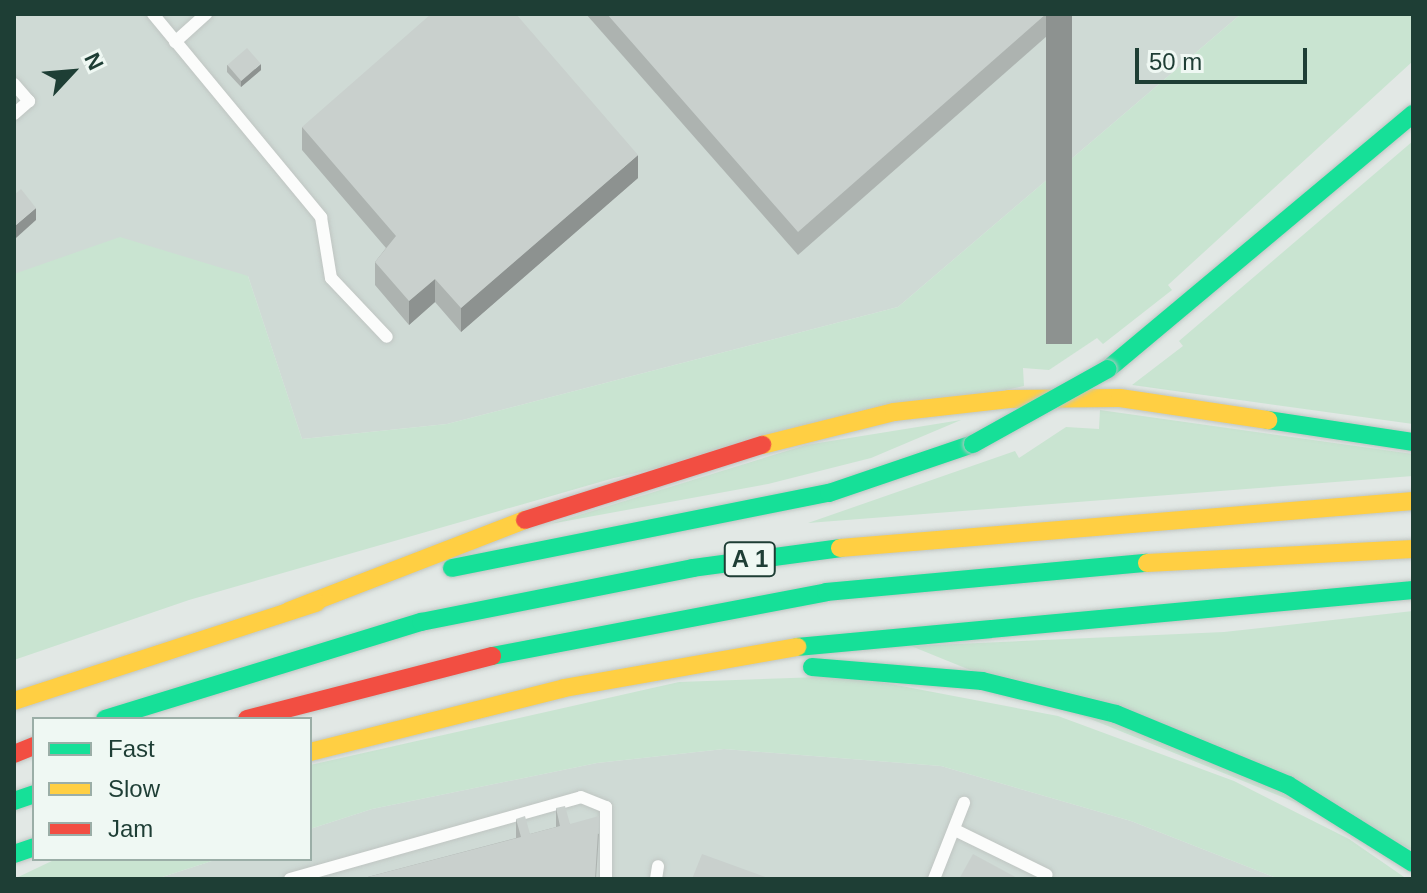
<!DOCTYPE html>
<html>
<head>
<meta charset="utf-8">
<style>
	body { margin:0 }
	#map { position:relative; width:1427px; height:893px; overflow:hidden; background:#e2e8e5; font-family:Helvetica,sans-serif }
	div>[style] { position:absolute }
	.built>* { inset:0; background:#cfdad5 }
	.green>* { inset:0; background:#c9e4d1 }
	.roads { filter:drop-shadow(0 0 2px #bfc5c2) drop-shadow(0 0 2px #bfc5c2) }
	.lane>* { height:12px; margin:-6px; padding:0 6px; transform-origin:6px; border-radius:6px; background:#fbfcfb }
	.fast>* { height:18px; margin:-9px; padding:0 9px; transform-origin:9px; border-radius:9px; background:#16e098 }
	.slow>* { height:18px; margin:-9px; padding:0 9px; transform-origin:9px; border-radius:9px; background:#ffcf43 }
	.jam>* { height:18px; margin:-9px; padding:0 9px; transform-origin:9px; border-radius:9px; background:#f24e42 }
	.bridges { filter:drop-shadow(0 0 2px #bbc5c2) drop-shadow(0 0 2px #bbc5c2) }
	.fast-bridge>* { height:18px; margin:-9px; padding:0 9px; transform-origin:9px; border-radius:9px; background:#16e098 }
	.wall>* { inset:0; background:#adb3b0 }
	.shaded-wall>* { inset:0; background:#8d9290; transform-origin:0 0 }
	.building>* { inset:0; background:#c9d0cd; transform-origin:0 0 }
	span { translate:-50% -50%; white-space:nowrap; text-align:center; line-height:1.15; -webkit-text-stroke:7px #eff8f3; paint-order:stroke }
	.shield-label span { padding:2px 6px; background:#eff8f3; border:2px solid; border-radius:6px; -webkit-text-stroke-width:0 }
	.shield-label { font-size:24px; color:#1e3e35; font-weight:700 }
	.frame { position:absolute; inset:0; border:16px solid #1e3e35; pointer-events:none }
	.legend { position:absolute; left:32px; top:717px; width:280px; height:144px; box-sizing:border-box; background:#eff8f3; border:2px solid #9baea7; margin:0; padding:10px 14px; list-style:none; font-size:24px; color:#1e3e35 }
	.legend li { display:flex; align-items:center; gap:16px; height:40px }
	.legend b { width:40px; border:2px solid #9baea7 }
	.north { position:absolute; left:32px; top:32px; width:80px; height:80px; -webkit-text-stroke:6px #eff8f3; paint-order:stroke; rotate:64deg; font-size:22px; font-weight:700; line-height:32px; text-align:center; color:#1e3e35 }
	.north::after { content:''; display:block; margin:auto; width:28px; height:36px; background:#1e3e35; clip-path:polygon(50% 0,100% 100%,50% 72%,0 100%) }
	.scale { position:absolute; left:1135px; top:48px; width:172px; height:36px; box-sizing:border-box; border:4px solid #1e3e35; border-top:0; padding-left:10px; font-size:24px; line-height:28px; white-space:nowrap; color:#1e3e35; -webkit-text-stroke:6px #eff8f3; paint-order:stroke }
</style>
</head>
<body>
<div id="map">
	<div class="built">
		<div style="clip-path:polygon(14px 14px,1241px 14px,898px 307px,447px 424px,302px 439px,248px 276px,14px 274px)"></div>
		<div style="clip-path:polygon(724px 749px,941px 766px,1131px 821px,1279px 879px,156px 879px,218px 859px,310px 859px,310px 829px,372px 809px,597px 763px)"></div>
	</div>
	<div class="green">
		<div style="clip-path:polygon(1241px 14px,1413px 14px,1413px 61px,1168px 285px,1172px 290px,1103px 344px,1097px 338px,1049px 370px,1023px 368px,1024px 386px,614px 478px,189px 600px,14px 660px,14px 274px,120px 237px,248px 276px,302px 439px,447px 424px,898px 307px)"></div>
		<div style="clip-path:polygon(1413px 141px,1413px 424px,1132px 385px,1183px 346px,1179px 341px)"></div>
		<div style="clip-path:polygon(1100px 410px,1413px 454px,1413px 476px,808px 523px,1015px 451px,1019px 458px,1066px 427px,1099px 429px)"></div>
		<div style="clip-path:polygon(961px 420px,871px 458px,768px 484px,550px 524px,806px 445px)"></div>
		<div style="clip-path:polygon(1413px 611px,1413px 850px,911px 646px,1224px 632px)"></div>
		<div style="clip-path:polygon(849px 676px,1058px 716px,1234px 781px,1349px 839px,1407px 879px,1279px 879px,1131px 821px,941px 766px,724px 749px,597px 763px,372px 809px,310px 829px,310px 765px,679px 682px)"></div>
		<div style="clip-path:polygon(56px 859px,218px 859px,156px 879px,14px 879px)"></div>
	</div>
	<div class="roads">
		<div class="lane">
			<div style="left:153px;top:14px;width:264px;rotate:50.4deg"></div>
			<div style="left:321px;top:217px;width:62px;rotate:80.7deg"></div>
			<div style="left:331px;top:278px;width:81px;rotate:46.5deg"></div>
			<div style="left:175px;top:42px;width:42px;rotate:-42.1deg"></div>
			<div style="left:14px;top:84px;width:23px;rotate:49deg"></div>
			<div style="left:29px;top:101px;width:20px;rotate:139deg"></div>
			<div style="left:955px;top:830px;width:102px;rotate:26.1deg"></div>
			<div style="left:290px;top:879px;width:302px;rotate:-15.7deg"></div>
			<div style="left:581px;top:797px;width:27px;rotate:22deg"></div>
			<div style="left:606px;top:807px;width:72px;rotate:90deg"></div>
			<div style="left:656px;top:879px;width:13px;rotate:-81deg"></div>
			<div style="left:934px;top:879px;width:82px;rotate:-68.5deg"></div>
		</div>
		<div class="fast">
			<div style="left:1108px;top:369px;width:398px;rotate:-39.9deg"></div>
			<div style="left:1268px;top:420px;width:147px;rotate:8.6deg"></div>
			<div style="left:452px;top:568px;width:384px;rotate:-11.3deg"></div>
			<div style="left:829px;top:493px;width:152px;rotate:-18.8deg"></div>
			<div style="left:797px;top:647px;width:619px;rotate:-5.29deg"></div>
			<div style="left:492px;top:656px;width:340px;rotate:-10.8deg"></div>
			<div style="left:826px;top:592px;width:322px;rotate:-5.2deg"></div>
			<div style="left:812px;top:667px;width:171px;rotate:4.7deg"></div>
			<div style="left:982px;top:681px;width:138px;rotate:13.8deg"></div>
			<div style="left:1116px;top:714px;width:186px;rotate:22.4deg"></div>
			<div style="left:1288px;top:785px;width:147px;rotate:32deg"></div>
			<div style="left:105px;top:719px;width:331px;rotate:-17.1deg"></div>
			<div style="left:421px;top:622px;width:277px;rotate:-11.2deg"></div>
			<div style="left:693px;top:568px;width:148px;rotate:-7.7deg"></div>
			<div style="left:14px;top:801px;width:21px;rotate:-19deg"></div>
			<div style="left:14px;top:854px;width:21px;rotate:-19deg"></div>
		</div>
		<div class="slow">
			<div style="left:762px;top:445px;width:136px;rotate:-14deg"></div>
			<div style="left:894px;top:412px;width:116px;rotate:-6.4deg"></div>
			<div style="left:1009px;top:399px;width:111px;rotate:-0.5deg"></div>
			<div style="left:1120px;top:398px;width:150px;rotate:8.5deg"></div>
			<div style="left:840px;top:548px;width:575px;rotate:-4.69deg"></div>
			<div style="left:1147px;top:563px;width:266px;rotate:-3deg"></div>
			<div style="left:289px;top:611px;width:253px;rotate:-21.1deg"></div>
			<div style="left:14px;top:701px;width:318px;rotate:-18deg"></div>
			<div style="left:310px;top:752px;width:262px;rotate:-14.1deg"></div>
			<div style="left:564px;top:688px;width:237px;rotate:-10deg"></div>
		</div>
		<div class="jam">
			<div style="left:525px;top:520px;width:249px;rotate:-17.6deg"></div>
			<div style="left:247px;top:719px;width:253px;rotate:-14.4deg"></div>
			<div style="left:14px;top:754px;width:22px;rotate:-22deg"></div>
		</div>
	</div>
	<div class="bridges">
		<div class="fast-bridge">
			<div style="left:973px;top:444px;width:154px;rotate:-29.1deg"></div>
		</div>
	</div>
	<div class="wall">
		<div style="clip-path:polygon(586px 14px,1072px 14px,798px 255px)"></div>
		<div style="clip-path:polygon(227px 65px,261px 70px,241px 87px,227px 72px)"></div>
		<div style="clip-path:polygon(302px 127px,638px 178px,461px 332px,435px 302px,409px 325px,375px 285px,375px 262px,386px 248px,302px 150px)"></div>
		<div style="clip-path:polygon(556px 808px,570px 824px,599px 834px,596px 879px,360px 879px,516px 838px,516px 819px,530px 834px,556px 827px)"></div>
	</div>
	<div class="shaded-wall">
		<div style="left:1046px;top:14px;width:26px;height:330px"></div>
		<div style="clip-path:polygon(261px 64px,261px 70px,241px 87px,241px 81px)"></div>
		<div style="clip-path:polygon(638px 155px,638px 178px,461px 332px,461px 308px)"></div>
		<div style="clip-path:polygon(36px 208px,36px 220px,16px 238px,16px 225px)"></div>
		<div style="clip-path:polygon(435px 279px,435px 302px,409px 325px,409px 301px)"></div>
	</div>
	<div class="building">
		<div style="clip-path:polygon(431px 14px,516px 14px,638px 155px,461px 308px,435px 279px,409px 301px,375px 262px,396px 236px,302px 127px)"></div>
		<div style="clip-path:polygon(607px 14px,1046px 14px,798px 232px)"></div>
		<div style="left:247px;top:48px;width:21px;height:26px;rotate:49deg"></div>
		<div style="clip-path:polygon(21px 189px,36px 208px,16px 225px,14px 223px,14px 195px)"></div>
		<div style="clip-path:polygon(565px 806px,570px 824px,599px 816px,595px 879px,360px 879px,521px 837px,516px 819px,525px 816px,530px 834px,560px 826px,556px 808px)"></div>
		<div style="clip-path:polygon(702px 854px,771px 879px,692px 879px)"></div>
		<div style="clip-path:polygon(973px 854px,1019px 879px,959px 879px)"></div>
	</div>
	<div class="shield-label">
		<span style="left:750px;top:559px">A 1</span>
	</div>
	<div class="frame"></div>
	<ul class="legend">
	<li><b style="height:10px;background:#16e098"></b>Fast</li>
	<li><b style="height:10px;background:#ffcf43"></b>Slow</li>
	<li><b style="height:10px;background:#f24e42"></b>Jam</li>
	</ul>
	<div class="north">N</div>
	<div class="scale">50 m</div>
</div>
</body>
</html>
